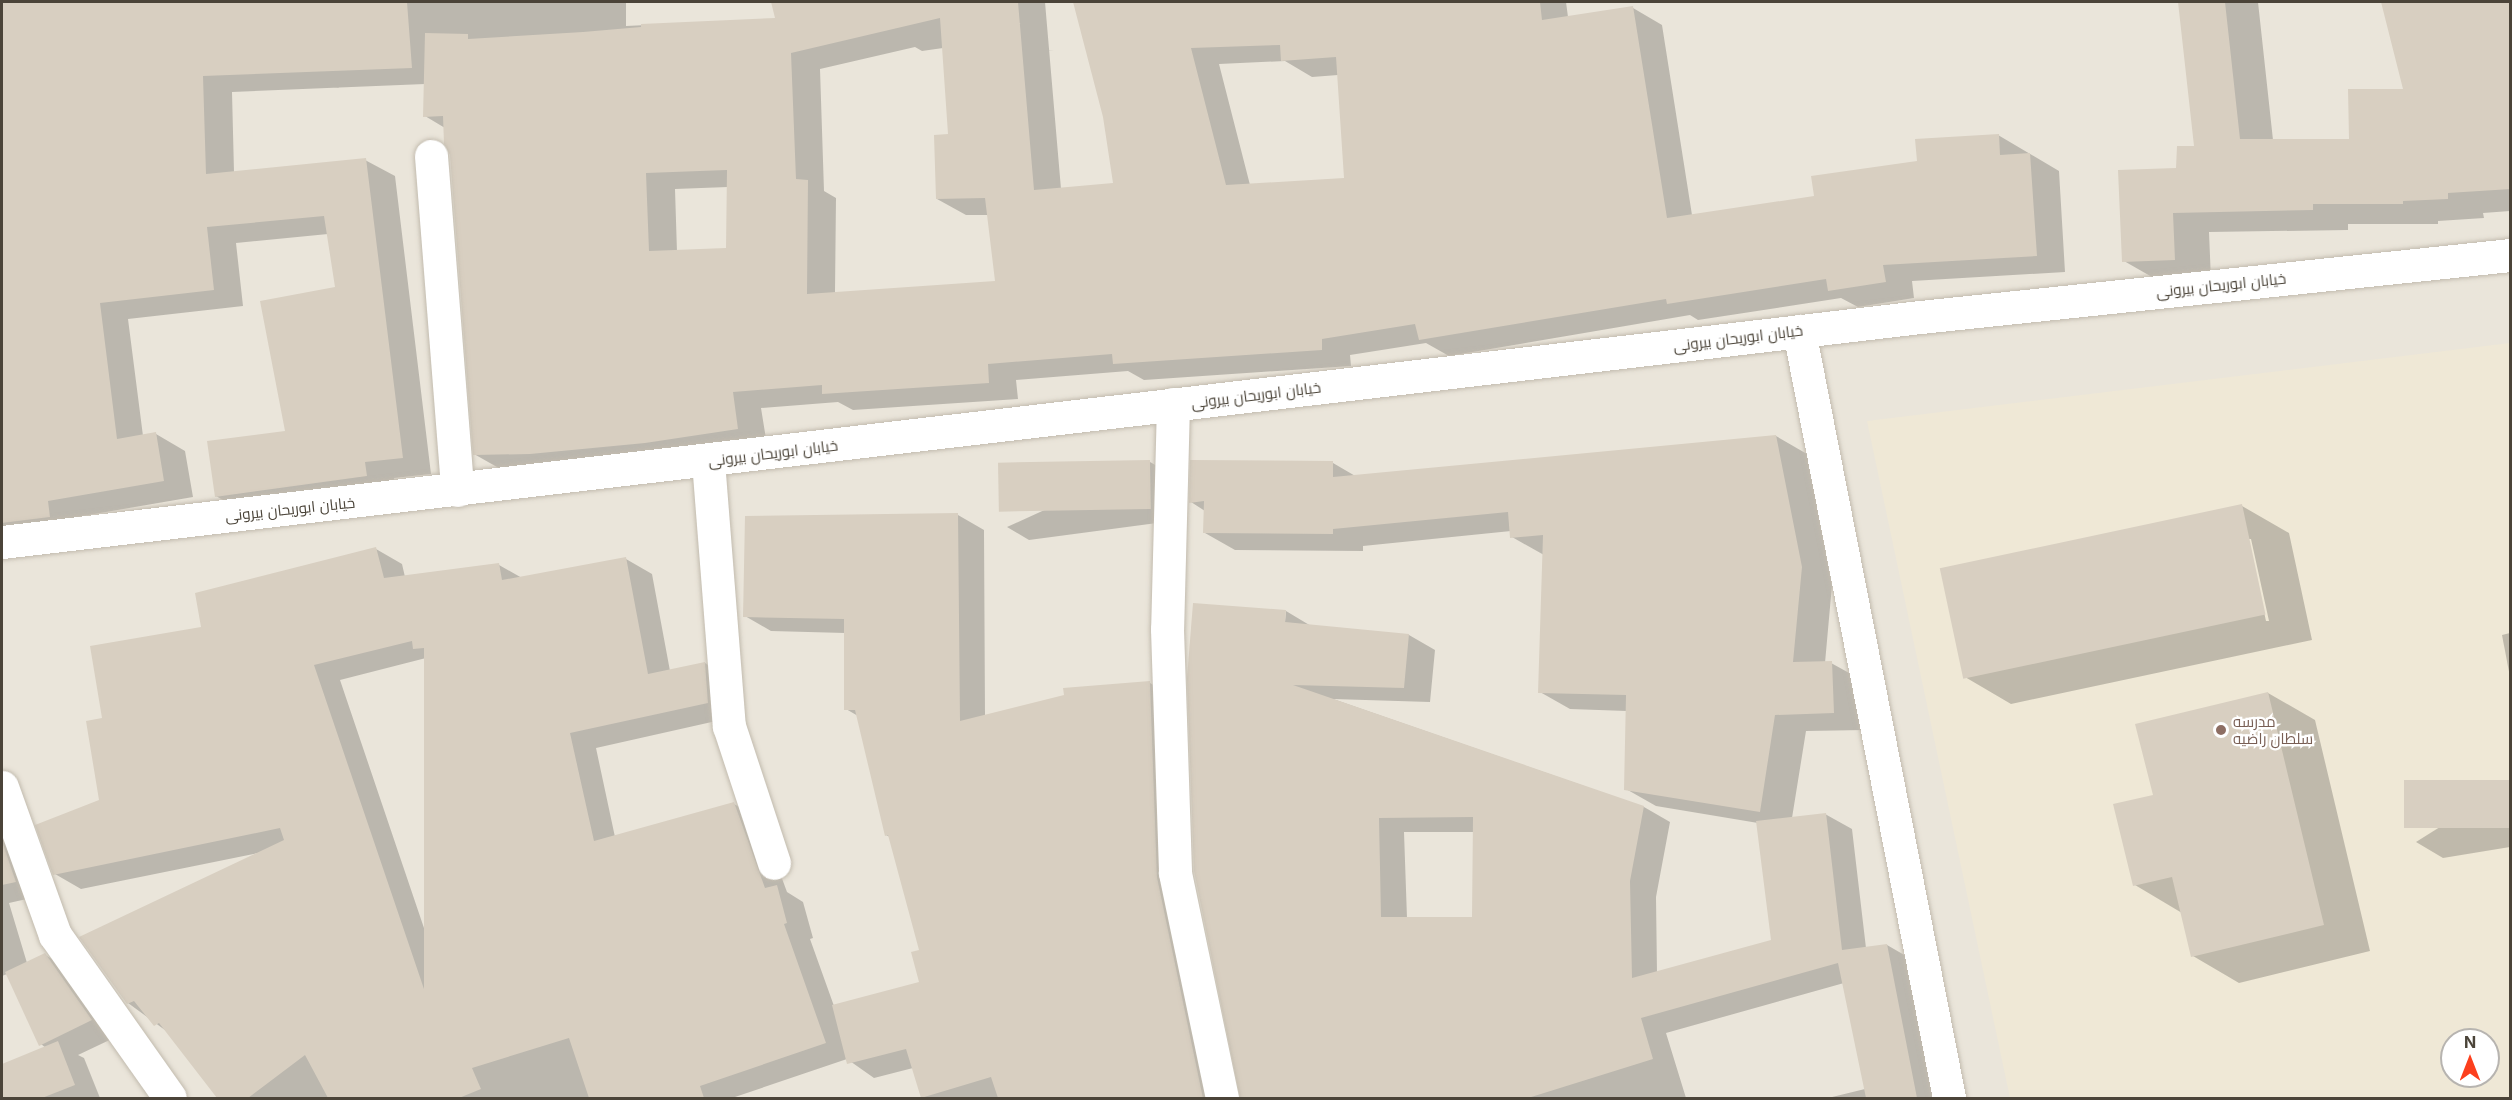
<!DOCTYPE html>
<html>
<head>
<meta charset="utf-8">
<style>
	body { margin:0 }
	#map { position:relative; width:2512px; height:1100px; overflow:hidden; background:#f6f3ec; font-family:Inter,Cairo,sans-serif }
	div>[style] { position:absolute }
	.residential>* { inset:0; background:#eae5da }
	.education>* { inset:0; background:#efe8d6 }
	.shadow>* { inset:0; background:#0003 }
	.building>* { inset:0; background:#d8cfc1; transform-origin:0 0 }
	.roads { filter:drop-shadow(0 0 2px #c2bbae) drop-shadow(0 0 2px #c2bbae) }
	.minor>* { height:33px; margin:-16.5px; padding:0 16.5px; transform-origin:16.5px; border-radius:16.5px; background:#fff }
	.tertiary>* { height:33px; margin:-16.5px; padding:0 16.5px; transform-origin:16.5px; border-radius:16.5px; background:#fff }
	.dots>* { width:16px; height:16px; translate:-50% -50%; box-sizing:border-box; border:3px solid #fff; border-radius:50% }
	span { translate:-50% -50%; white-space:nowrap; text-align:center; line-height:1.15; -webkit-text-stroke:4.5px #fff; paint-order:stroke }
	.street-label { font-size:15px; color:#4b4439 }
	.education-label { font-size:15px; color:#785e54 }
	.left { translate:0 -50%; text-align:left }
	.frame { position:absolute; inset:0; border:3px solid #4b4439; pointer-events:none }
	.north { position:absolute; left:2440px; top:1028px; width:60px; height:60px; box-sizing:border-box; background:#fff; border:2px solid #b7b4b0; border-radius:50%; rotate:0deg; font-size:16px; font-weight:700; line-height:24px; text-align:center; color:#4b4439 }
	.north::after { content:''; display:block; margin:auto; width:21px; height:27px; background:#fc3f1d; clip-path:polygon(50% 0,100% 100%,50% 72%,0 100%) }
</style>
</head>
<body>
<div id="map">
	<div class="residential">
		<div style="clip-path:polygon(evenodd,2px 2px,2510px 2px,2510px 1098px,2px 1098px,2px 2px,2452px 1040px,2488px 1040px,2488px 1076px,2452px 1076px,2452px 1040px)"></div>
	</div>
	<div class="education">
		<div style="clip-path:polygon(evenodd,2510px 343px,2510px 1098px,2010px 1098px,1867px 421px,2510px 343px,2452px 1040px,2488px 1040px,2488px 1076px,2452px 1076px,2452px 1040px)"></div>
	</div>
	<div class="shadow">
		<div style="clip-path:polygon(evenodd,2px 2px,626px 2px,626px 26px,777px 19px,773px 2px,1045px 2px,1061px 189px,1115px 184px,1104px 116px,1075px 2px,1566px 2px,1568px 17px,1633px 8px,1662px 25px,1692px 215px,1816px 197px,1998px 135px,2059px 171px,2065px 272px,1912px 281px,1914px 298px,1858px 307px,1841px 298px,1698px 320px,1690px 315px,1449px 356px,1426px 343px,1350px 355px,1351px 366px,1144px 380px,1128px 371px,1016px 380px,1018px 399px,853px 410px,838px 402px,761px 408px,767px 445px,504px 471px,474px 454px,451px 154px,445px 128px,425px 116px,425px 84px,232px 92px,234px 172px,365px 160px,395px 176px,431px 474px,394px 478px,396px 492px,245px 513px,216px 496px,286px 432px,336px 288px,328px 234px,236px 243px,243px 306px,128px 319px,143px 436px,156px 434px,185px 451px,193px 497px,77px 517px,2px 548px,2px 2px,915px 47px,922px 51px,943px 48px,950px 136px,937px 199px,966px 215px,989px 215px,996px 282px,835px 293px,836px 198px,824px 191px,820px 69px,915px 47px,2px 2px,1285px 61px,1312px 77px,1338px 75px,1345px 180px,1250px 185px,1219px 64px,1285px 61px,2px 2px,728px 187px,728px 249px,677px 252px,675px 189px,728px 187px)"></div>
		<div style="clip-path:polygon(2179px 2px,2258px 2px,2273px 140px,2350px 140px,2405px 91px,2382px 2px,2510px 2px,2510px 211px,2483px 213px,2484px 218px,2438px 221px,2438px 224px,2348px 224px,2348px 230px,2209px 232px,2211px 280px,2159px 281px,2124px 261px,2178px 169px,2195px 147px)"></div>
		<div style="clip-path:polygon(evenodd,1776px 436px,1807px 454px,1832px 585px,1825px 663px,1831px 663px,1862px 680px,1864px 730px,1806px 731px,1792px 818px,1825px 814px,1852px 829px,1866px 948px,1887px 945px,1913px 960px,1940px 1098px,1828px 1098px,1865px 1089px,1844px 983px,1666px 1033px,1686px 1098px,1242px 1098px,1286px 611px,1311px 626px,1409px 635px,1435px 650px,1430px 702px,1333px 699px,1644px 807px,1670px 822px,1656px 897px,1657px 973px,1772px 941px,1758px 823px,1656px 806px,1626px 789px,1627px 711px,1570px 709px,1540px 692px,1544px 555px,1512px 537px,1511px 531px,1363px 546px,1363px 551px,1235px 550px,1205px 533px,1205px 511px,1191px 502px,1333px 463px,1357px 477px,1776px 436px,1404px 832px,1474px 832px,1473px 918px,1407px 918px,1404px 832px)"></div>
		<div style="clip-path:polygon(1150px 462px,1171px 474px,1172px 521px,1029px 540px,1007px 527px)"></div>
		<div style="clip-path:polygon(evenodd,2242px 506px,2289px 533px,2312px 640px,2011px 704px,1965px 677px,2242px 506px,2248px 539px,2251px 539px,2269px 621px,2266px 621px,2248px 539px)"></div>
		<div style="clip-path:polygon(evenodd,958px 515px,984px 530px,985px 716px,1150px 683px,1176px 698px,1182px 893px,1225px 1098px,923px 1098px,913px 1068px,874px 1078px,847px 1059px,732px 1098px,219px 1098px,169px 1033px,128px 1003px,258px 853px,81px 889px,55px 874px,101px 801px,104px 719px,202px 628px,376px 549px,402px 564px,405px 577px,499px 565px,522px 578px,626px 559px,652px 574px,670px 671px,705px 663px,731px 679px,734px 717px,596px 748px,615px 837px,734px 804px,760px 819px,787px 892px,803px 902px,813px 938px,810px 939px,834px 1006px,921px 983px,921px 951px,890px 837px,886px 835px,858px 716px,846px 709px,845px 633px,771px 631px,745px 616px,958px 515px,426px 658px,425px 931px,340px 680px,426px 658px)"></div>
		<div style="clip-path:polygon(2510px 633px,2510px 677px,2502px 635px)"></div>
		<div style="clip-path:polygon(2268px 693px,2315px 720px,2370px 951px,2239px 983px,2193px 956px,2182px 913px,2135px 885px,2155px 796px)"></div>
		<div style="clip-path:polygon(2px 771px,40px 896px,9px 903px,27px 963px,45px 955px,72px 970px,118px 1036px,78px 1055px,84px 1058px,100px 1098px,2px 1098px,2px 1065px,46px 1048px,41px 1044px,7px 974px,2px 976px)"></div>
		<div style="clip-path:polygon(2510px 783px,2510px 847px,2443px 858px,2416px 842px)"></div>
	</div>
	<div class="building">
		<div style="clip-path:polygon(2px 2px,407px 2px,412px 68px,203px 76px,206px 174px,366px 158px,403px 458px,365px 462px,367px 476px,215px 497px,207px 441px,285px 431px,260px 301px,335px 287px,324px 216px,207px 227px,214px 290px,100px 303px,117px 439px,156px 432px,164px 481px,48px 501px,50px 517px,2px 523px)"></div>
		<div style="clip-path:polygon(evenodd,771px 2px,1018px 2px,1034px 190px,1113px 183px,1103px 117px,1073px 2px,1540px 2px,1542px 20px,1633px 6px,1667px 218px,1814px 196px,1811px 176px,1917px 161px,1915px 139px,1999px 134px,2000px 155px,2030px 153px,2037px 256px,1883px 265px,1886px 282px,1828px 291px,1826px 279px,1667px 304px,1666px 299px,1419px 340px,1415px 324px,1322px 339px,1322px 350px,1113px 364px,1112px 354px,988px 364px,989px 383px,822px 394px,822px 385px,733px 392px,738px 429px,645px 443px,530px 454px,473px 455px,450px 155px,444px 144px,443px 116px,423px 117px,425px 33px,468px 34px,468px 39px,583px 32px,641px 27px,641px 24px,775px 18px,771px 2px,940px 18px,948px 134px,934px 135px,936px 199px,985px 198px,995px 281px,807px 294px,808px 180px,796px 179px,791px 53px,940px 18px,771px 2px,1280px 45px,1281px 61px,1336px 57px,1344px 178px,1226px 185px,1191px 48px,1280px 45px,771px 2px,727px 170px,726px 248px,649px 251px,646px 173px,727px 170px)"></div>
		<div style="clip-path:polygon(2178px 2px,2225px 2px,2240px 139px,2349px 139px,2348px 89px,2403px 89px,2381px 2px,2511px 2px,2511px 189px,2448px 193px,2448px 199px,2403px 201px,2403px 204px,2313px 204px,2313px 210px,2173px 213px,2175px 260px,2122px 262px,2118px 170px,2176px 168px,2177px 146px,2194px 146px)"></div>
		<div style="clip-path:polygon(1776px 435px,1802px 567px,1793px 662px,1832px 661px,1834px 713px,1775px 715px,1760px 812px,1624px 790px,1626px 695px,1538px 693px,1543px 535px,1510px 538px,1508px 512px,1333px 529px,1333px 534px,1203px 533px,1204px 501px,1189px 503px,1190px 460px,1333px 461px,1333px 477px)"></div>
		<div style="left:1150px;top:460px;width:49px;height:152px;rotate:89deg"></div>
		<div style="left:2242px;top:504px;width:113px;height:309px;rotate:78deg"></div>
		<div style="clip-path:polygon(958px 513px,960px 721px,1064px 695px,1063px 688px,1150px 681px,1157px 877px,1203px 1098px,998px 1098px,991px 1077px,921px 1098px,906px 1049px,847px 1064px,832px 1005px,919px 982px,911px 952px,919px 950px,888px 835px,885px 836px,855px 710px,844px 710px,844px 619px,743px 617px,745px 516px)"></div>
		<div style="clip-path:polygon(evenodd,376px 547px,384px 578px,499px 563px,502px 580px,626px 557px,648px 674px,705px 662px,708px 703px,570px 733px,594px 841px,734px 802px,765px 888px,777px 885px,787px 923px,784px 924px,826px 1043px,700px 1086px,704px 1098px,589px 1098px,569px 1038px,472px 1068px,481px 1089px,459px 1098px,328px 1098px,305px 1055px,248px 1098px,217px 1098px,159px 1023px,154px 1026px,134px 1001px,127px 1004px,79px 937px,284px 840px,280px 828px,53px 875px,35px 825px,99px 800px,86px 721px,102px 718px,90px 646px,201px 627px,195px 593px,376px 547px,412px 641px,413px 649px,424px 648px,424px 989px,314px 665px,412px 641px)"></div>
		<div style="clip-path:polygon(evenodd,1193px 603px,1286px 610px,1285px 622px,1409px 634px,1404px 688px,1293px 685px,1644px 806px,1630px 881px,1632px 978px,1771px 940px,1756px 821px,1826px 813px,1842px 950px,1887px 944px,1917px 1098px,1866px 1098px,1838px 963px,1641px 1018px,1653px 1059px,1528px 1098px,1240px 1098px,1194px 871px,1187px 678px,1193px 603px,1473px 817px,1472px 917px,1381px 917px,1379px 818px,1473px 817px)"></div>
		<div style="clip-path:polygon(2268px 692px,2324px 925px,2191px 957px,2172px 877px,2133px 886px,2113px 804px,2153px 795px,2135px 724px)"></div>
		<div style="left:2511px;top:780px;width:48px;height:107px;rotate:90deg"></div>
		<div style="clip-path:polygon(2px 841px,16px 882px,2px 885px)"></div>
		<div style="clip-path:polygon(45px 953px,92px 1020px,39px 1046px,5px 972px)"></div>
		<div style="clip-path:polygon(58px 1041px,75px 1085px,42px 1098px,2px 1098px,2px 1064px)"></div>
	</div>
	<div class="roads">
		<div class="minor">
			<div style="left:431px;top:156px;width:335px;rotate:85.5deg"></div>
			<div style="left:1799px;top:331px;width:782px;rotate:78.93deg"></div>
			<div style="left:1173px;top:404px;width:225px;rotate:91.5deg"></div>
			<div style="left:1167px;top:629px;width:244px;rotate:88.1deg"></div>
			<div style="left:1175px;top:873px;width:230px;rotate:78.2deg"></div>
			<div style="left:708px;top:461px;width:266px;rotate:85.5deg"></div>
			<div style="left:729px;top:726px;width:144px;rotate:71.8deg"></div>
			<div style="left:2px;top:787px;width:157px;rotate:70.3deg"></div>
			<div style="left:55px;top:935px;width:199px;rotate:54.8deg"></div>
		</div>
		<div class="tertiary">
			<div style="left:2px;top:542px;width:1922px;rotate:-6.69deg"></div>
			<div style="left:1911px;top:318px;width:602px;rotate:-6deg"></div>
		</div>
	</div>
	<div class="dots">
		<div style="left:2221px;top:730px;background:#8d6e63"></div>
	</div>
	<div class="street-label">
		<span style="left:2221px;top:285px;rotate:-6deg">خیابان ابوریحان بیرونی</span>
		<span style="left:1738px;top:338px;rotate:-7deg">خیابان ابوریحان بیرونی</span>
		<span style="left:1256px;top:395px;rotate:-7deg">خیابان ابوریحان بیرونی</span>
		<span style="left:773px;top:453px;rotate:-7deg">خیابان ابوریحان بیرونی</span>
		<span style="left:290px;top:509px;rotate:-6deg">خیابان ابوریحان بیرونی</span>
	</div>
	<div class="education-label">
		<span class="left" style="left:2233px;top:730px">مدرسه<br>سلطان راضیه</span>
	</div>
	<div class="frame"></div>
	<div class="north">N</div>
</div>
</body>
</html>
